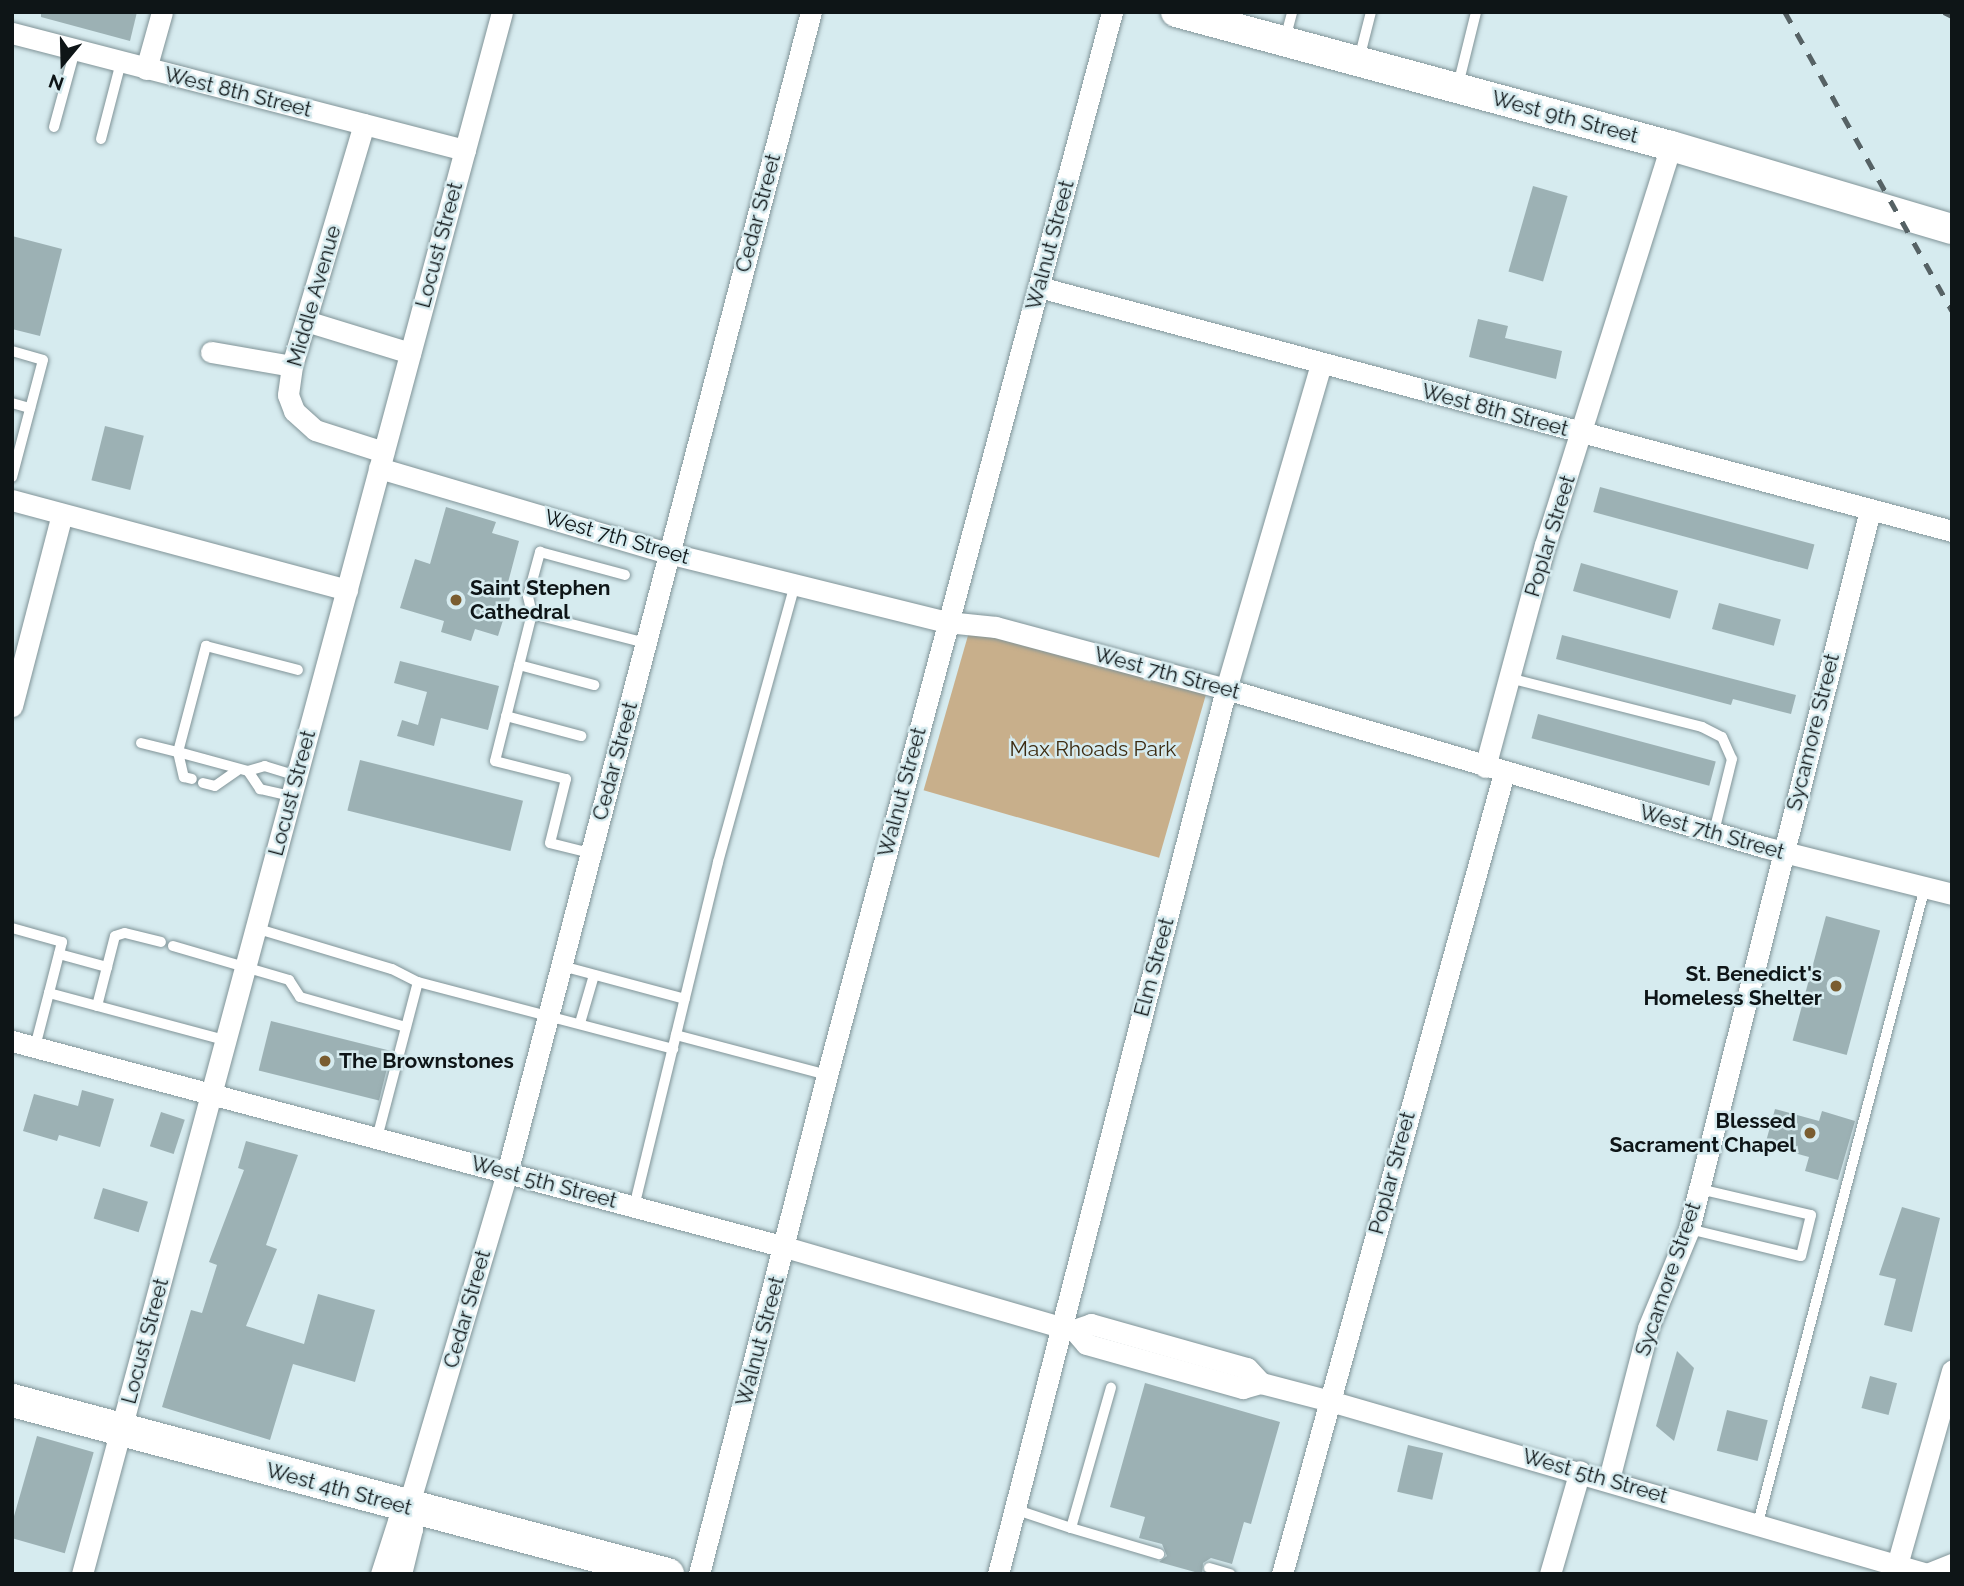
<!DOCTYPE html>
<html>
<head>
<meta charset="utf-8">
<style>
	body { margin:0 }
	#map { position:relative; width:1964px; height:1586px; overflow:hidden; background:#d6ebef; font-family:Raleway,sans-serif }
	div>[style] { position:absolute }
	.green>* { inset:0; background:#c8af8b; transform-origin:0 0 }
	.building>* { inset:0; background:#9cb1b4; transform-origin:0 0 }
	.roads { filter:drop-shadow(0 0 2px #819498) drop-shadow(0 0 2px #819498) }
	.lane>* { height:10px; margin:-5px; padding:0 5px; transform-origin:5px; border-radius:5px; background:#fff }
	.street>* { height:21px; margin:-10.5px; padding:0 10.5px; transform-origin:10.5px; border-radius:10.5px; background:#fff }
	.secondary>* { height:30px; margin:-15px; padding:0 15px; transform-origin:15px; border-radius:15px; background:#fff }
	.primary>* { height:33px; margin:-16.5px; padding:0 16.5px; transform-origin:16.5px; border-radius:16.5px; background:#fff }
	.rail>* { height:5px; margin-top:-2.5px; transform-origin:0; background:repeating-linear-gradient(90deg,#566265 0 12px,transparent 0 24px) }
	.dots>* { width:19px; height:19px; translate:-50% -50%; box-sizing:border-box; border:4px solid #d6ebef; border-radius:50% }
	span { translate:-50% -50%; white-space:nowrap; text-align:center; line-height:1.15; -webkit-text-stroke:5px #d6ebef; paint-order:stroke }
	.street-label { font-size:21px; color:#0e1517 }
	.poi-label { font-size:21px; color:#0e1517; font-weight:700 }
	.left { translate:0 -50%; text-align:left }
	.right { translate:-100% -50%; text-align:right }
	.park-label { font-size:21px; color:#3c2b11 }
	.frame { position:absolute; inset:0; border:14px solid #0e1517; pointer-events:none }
	.north { position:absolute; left:28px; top:28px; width:70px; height:70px; -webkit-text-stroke:5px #d6ebef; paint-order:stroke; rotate:199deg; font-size:19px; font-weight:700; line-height:28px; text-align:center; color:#0e1517 }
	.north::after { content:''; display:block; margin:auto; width:24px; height:32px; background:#0e1517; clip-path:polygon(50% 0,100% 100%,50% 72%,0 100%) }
</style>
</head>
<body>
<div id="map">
	<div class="green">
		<div style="left:971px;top:625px;width:245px;height:172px;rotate:16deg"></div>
	</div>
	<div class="building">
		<div style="clip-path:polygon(41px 12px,137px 12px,130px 41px,41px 17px)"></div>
		<div style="left:1533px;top:186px;width:36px;height:89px;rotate:16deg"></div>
		<div style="clip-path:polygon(12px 236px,62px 249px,40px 336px,12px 329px)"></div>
		<div style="clip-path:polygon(1478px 319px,1508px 326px,1505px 338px,1562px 351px,1556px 379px,1469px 357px)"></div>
		<div style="left:105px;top:426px;width:40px;height:56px;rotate:14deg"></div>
		<div style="left:1600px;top:487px;width:222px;height:26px;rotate:15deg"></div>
		<div style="clip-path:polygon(446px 507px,496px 522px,492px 533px,519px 541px,506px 590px,512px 592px,498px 636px,475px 629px,471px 641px,441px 632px,444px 621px,400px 608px,415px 559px,430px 564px)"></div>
		<div style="left:1581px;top:563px;width:101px;height:29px;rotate:16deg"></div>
		<div style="left:1719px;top:603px;width:64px;height:27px;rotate:15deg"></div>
		<div style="clip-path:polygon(1562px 635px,1796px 695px,1791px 714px,1733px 699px,1731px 705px,1556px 659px)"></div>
		<div style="clip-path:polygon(400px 661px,499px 686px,488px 730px,441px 718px,434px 746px,397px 736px,402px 720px,418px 725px,427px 692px,394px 683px)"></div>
		<div style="left:1538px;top:714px;width:184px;height:25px;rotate:15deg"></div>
		<div style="left:360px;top:760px;width:168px;height:52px;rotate:14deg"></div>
		<div style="left:1826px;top:916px;width:56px;height:129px;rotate:15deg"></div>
		<div style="left:271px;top:1021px;width:124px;height:51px;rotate:14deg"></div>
		<div style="clip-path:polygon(82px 1090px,114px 1099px,100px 1147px,59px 1135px,57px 1141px,23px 1131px,34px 1094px,78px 1106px)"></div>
		<div style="clip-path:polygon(1775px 1109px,1819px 1121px,1822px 1111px,1855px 1121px,1838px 1180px,1805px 1171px,1809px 1157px,1765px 1145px)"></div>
		<div style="left:161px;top:1112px;width:25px;height:36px;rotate:18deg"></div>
		<div style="clip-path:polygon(246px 1141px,298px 1155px,266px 1245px,277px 1249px,246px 1326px,304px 1344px,318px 1294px,375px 1310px,355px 1382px,293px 1364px,270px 1440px,162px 1407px,191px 1310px,202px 1313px,217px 1265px,209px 1262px,244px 1170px,238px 1168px)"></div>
		<div style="left:103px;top:1188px;width:47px;height:32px;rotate:17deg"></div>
		<div style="clip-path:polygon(1902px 1207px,1940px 1218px,1912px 1332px,1884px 1325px,1896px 1279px,1879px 1275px)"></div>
		<div style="clip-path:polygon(1677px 1351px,1694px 1368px,1674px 1441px,1656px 1426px)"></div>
		<div style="left:1870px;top:1376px;width:28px;height:33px;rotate:15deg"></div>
		<div style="clip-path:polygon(1145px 1383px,1280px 1422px,1251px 1524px,1244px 1522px,1232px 1564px,1211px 1558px,1203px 1563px,1202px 1574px,1159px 1562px,1167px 1556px,1162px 1544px,1139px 1538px,1145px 1517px,1110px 1507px)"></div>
		<div style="left:1727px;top:1410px;width:42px;height:42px;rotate:14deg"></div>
		<div style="left:37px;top:1436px;width:59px;height:105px;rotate:16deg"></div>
		<div style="left:1408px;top:1445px;width:36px;height:48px;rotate:13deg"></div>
	</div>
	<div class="roads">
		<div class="lane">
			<div style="left:1285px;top:39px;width:28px;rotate:-75deg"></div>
			<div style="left:1359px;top:59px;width:49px;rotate:-75.7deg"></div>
			<div style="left:1458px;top:85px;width:75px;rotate:-76.1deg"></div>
			<div style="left:54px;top:127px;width:80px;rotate:-74.7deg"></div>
			<div style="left:101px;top:139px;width:80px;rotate:-75.4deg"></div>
			<div style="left:12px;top:351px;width:32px;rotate:16deg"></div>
			<div style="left:43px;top:360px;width:121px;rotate:104.8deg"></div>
			<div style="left:12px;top:403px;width:19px;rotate:16deg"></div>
			<div style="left:532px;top:614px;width:18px;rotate:-103deg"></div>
			<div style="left:528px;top:596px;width:46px;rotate:-74.7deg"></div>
			<div style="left:540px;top:552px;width:88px;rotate:15.1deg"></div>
			<div style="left:519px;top:665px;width:78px;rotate:14.9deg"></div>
			<div style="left:1509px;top:678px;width:199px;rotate:14.2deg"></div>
			<div style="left:1702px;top:727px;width:22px;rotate:27deg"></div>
			<div style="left:1722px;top:737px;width:24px;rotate:66deg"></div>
			<div style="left:1732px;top:759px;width:75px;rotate:103.9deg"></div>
			<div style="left:506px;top:716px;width:78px;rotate:14.9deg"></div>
			<div style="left:141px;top:743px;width:38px;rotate:14deg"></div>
			<div style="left:178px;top:752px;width:26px;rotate:77deg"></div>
			<div style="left:184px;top:777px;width:8px;rotate:14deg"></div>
			<div style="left:248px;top:771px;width:22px;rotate:56deg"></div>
			<div style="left:260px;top:789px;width:32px;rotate:13deg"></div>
			<div style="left:297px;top:776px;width:34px;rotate:-163deg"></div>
			<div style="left:265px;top:766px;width:18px;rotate:164deg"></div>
			<div style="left:248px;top:771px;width:73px;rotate:-164.8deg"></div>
			<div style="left:178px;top:752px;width:110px;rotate:-75.2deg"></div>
			<div style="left:206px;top:646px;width:95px;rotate:14.6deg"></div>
			<div style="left:203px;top:783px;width:12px;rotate:14deg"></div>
			<div style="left:215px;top:786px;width:29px;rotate:-35deg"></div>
			<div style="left:590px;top:853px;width:41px;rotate:-166deg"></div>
			<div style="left:550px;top:843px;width:66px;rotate:-76deg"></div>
			<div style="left:566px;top:779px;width:73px;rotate:-165.8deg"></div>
			<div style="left:495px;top:761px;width:152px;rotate:-75.9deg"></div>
			<div style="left:532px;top:614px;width:118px;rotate:14.3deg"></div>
			<div style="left:12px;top:928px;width:52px;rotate:15.6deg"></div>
			<div style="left:62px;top:942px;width:53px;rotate:104.3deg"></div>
			<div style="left:255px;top:928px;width:143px;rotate:16.7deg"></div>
			<div style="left:392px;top:969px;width:29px;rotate:27deg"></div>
			<div style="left:418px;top:982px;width:264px;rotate:14.7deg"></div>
			<div style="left:173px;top:946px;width:121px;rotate:16.3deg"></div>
			<div style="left:289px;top:980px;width:20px;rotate:57deg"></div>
			<div style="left:300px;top:997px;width:110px;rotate:15.8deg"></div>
			<div style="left:59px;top:954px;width:50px;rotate:15.2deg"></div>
			<div style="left:562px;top:966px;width:127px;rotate:15deg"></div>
			<div style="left:97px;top:1006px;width:72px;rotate:-75.6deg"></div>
			<div style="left:115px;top:936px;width:10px;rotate:-17deg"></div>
			<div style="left:125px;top:933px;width:37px;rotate:14deg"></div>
			<div style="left:580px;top:1023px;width:50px;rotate:-73.7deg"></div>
			<div style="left:676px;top:1035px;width:156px;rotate:14.8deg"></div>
			<div style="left:35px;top:1047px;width:56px;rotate:-75.5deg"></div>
			<div style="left:49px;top:993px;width:182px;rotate:15deg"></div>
			<div style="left:377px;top:1138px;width:161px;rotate:-75.3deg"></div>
			<div style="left:634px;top:1207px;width:355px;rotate:-76.3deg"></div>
			<div style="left:718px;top:862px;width:288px;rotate:-74.5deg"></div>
			<div style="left:1689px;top:1229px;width:115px;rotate:13.6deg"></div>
			<div style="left:1801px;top:1256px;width:42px;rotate:-76.3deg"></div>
			<div style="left:1811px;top:1215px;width:115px;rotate:-166.9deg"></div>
			<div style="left:1014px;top:1509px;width:60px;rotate:18.4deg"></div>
			<div style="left:1071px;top:1528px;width:146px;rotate:-74.1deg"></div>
			<div style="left:1758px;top:1523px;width:658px;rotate:-75.29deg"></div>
			<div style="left:1071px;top:1528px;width:92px;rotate:16.5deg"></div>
			<div style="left:1209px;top:1568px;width:22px;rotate:16deg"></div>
		</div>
		<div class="street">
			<div style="left:12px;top:33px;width:468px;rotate:14.5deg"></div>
			<div style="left:146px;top:69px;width:59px;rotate:-74.3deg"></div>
			<div style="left:364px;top:124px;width:252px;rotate:106.6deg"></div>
			<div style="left:292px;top:366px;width:29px;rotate:98deg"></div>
			<div style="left:288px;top:395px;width:17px;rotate:69deg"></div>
			<div style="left:294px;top:411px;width:28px;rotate:42deg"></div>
			<div style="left:315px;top:430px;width:72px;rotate:17.7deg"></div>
			<div style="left:1039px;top:287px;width:945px;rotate:14.96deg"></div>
			<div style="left:306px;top:321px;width:109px;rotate:17.1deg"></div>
			<div style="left:211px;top:352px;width:82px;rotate:9.8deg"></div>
			<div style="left:379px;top:468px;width:301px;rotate:16.4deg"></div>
			<div style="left:668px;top:553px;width:287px;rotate:13.9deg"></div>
			<div style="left:947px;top:622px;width:49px;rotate:5.8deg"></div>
			<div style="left:996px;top:627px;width:238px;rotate:15.1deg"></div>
			<div style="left:1226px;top:689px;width:561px;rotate:16.37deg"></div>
			<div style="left:1764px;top:847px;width:194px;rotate:14deg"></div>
			<div style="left:12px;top:500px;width:347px;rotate:15deg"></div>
			<div style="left:12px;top:706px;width:198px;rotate:-75.4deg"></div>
			<div style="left:1485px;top:767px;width:230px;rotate:-74.9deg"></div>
			<div style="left:1545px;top:545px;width:418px;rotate:-72.5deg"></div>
			<div style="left:12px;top:1041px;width:800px;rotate:14.92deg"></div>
			<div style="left:785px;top:1247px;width:286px;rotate:16.2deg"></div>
			<div style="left:1060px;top:1327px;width:14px;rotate:12deg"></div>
			<div style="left:1074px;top:1330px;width:18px;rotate:-19deg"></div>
			<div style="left:1091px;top:1324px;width:162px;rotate:15.8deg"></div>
			<div style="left:1247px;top:1368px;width:21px;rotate:47deg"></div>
			<div style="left:1074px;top:1330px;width:18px;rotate:49deg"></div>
			<div style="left:1086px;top:1344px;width:163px;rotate:15.7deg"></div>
			<div style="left:1243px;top:1388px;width:19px;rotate:-16deg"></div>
			<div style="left:1261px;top:1383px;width:71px;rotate:14.6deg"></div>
			<div style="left:1330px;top:1401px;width:622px;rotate:16.16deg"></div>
			<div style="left:1609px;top:1479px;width:156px;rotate:-75.5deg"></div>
			<div style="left:1648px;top:1328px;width:107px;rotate:-67.5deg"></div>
			<div style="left:1689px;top:1229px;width:741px;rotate:-75.87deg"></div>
			<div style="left:1897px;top:1565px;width:202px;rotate:-74.2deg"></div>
			<div style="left:82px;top:1574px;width:1617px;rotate:-74.95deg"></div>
			<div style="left:381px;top:1574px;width:56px;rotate:-72.2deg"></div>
			<div style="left:398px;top:1521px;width:17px;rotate:-54deg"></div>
			<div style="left:408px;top:1507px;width:348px;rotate:-73.5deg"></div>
			<div style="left:507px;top:1173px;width:1200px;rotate:-75.33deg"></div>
			<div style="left:401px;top:1574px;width:46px;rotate:-76.3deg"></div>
			<div style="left:412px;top:1529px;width:22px;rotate:-100deg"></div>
			<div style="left:699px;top:1574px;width:515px;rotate:-75.61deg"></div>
			<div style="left:827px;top:1075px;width:1101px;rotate:-74.99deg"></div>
			<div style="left:998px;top:1574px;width:914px;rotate:-75.55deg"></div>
			<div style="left:1226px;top:689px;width:339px;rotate:-73.7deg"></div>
			<div style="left:1282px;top:1574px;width:831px;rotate:-74.51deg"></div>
			<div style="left:1550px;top:1574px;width:107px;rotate:-73.8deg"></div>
			<div style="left:1927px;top:1574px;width:27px;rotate:-22deg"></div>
		</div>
		<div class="secondary">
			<div style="left:1176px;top:12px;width:513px;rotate:15.15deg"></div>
			<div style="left:1671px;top:146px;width:293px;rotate:16.5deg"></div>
		</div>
		<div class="primary">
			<div style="left:12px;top:1400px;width:678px;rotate:14.88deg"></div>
		</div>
	</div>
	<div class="rail">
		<div style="left:1785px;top:12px;width:342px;rotate:60.8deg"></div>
		<div style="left:1944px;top:12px;width:9px;rotate:27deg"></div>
	</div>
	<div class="dots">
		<div style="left:456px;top:600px;background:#7a5d30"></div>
		<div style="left:1836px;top:986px;background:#7a5d30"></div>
		<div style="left:325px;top:1061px;background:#7a5d30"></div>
		<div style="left:1810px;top:1133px;background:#7a5d30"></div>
	</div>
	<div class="street-label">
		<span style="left:238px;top:92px;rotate:14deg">West 8th Street</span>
		<span style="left:1565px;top:117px;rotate:15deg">West 9th Street</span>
		<span style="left:758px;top:213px;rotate:-75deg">Cedar Street</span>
		<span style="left:439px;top:245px;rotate:-75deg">Locust Street</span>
		<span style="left:1050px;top:245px;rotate:-75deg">Walnut Street</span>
		<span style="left:314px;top:296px;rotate:-74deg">Middle Avenue</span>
		<span style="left:1495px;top:410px;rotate:15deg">West 8th Street</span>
		<span style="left:1550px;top:536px;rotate:-73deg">Poplar Street</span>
		<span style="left:617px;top:537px;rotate:16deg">West 7th Street</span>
		<span style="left:1167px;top:673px;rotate:15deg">West 7th Street</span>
		<span style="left:1813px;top:732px;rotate:-76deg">Sycamore Street</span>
		<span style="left:615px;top:761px;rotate:-75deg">Cedar Street</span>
		<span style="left:902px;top:792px;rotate:-75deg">Walnut Street</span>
		<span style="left:292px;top:793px;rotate:-75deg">Locust Street</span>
		<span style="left:1712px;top:832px;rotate:16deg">West 7th Street</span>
		<span style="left:1154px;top:967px;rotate:-75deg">Elm Street</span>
		<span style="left:1392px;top:1173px;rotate:-75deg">Poplar Street</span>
		<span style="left:544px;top:1182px;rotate:15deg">West 5th Street</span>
		<span style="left:1668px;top:1279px;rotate:-71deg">Sycamore Street</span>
		<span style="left:467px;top:1309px;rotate:-74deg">Cedar Street</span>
		<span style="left:145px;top:1341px;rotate:-75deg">Locust Street</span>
		<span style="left:760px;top:1341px;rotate:-75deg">Walnut Street</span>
		<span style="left:1595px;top:1476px;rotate:16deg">West 5th Street</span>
		<span style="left:339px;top:1489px;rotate:15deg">West 4th Street</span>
	</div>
	<div class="poi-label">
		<span class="left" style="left:470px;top:600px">Saint Stephen<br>Cathedral</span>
		<span class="right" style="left:1822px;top:986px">St. Benedict's<br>Homeless Shelter</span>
		<span class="left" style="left:339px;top:1061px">The Brownstones</span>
		<span class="right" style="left:1796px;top:1133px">Blessed<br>Sacrament Chapel</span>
	</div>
	<div class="park-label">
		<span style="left:1093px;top:749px">Max Rhoads Park</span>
	</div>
	<div class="frame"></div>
	<div class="north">N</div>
</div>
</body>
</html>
